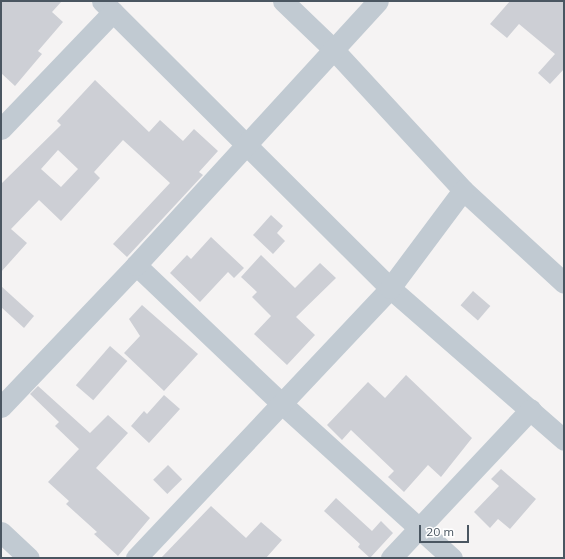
<!DOCTYPE html>
<html>
<head>
<meta charset="utf-8">
<style>
	body { margin:0 }
	#map { position:relative; width:565px; height:559px; overflow:hidden; background:#f5f3f3; font-family:Mulish,sans-serif }
	div>[style] { position:absolute }
	.building>* { inset:0; background:#cdcfd5; transform-origin:0 0 }
	.minor>* { height:21px; margin:-10.5px; padding:0 10.5px; transform-origin:10.5px; border-radius:10.5px; background:#c1cad2 }
	span { translate:-50% -50%; white-space:nowrap; text-align:center; line-height:1.15; -webkit-text-stroke:4px #fff; paint-order:stroke }
	.frame { position:absolute; inset:0; border:2px solid #4a5661; pointer-events:none }
	.scale { position:absolute; left:419px; top:525px; width:50px; height:18px; box-sizing:border-box; border:2px solid #4a5661; border-top:0; padding-left:5px; font-size:12px; line-height:14px; white-space:nowrap; color:#4a5661; -webkit-text-stroke:3px #fff; paint-order:stroke }
</style>
</head>
<body>
<div id="map">
	<div class="building">
		<div style="clip-path:polygon(1px 1px,62px 1px,52px 12px,63px 22px,38px 51px,42px 54px,15px 86px,1px 73px)"></div>
		<div style="clip-path:polygon(510px 1px,564px 1px,564px 69px,550px 84px,538px 73px,555px 54px,519px 24px,507px 38px,490px 24px)"></div>
		<div style="clip-path:polygon(evenodd,95px 80px,149px 132px,160px 120px,183px 141px,194px 129px,218px 151px,199px 172px,203px 175px,127px 257px,113px 244px,170px 183px,123px 140px,94px 172px,100px 178px,61px 221px,39px 200px,11px 229px,27px 243px,1px 272px,1px 184px,61px 125px,57px 121px,95px 80px,58px 150px,78px 169px,61px 187px,41px 169px,58px 150px)"></div>
		<div style="clip-path:polygon(271px 215px,283px 226px,277px 233px,285px 241px,273px 254px,253px 235px)"></div>
		<div style="clip-path:polygon(211px 237px,244px 268px,234px 278px,228px 272px,200px 302px,170px 273px,187px 255px,191px 259px)"></div>
		<div style="clip-path:polygon(261px 255px,295px 288px,320px 263px,336px 278px,296px 317px,315px 335px,287px 365px,254px 334px,271px 316px,252px 297px,257px 292px,241px 277px)"></div>
		<div style="clip-path:polygon(1px 286px,34px 316px,24px 328px,1px 307px)"></div>
		<div style="left:473px;top:291px;width:23px;height:19px;rotate:41deg"></div>
		<div style="clip-path:polygon(142px 305px,198px 354px,164px 391px,124px 353px,140px 336px,129px 319px)"></div>
		<div style="left:110px;top:346px;width:23px;height:52px;rotate:41deg"></div>
		<div style="clip-path:polygon(406px 375px,472px 438px,441px 477px,428px 465px,404px 492px,388px 477px,394px 471px,351px 430px,342px 440px,327px 425px,368px 382px,385px 398px)"></div>
		<div style="clip-path:polygon(38px 386px,90px 433px,108px 415px,128px 433px,96px 468px,150px 518px,118px 556px,94px 534px,97px 532px,66px 504px,69px 501px,48px 482px,79px 449px,55px 426px,59px 422px,30px 394px)"></div>
		<div style="clip-path:polygon(164px 395px,180px 409px,149px 443px,131px 426px,144px 411px,147px 414px)"></div>
		<div style="left:168px;top:465px;width:20px;height:21px;rotate:45deg"></div>
		<div style="clip-path:polygon(501px 469px,536px 499px,510px 529px,498px 519px,490px 528px,474px 512px,499px 486px,491px 479px)"></div>
		<div style="clip-path:polygon(336px 498px,372px 531px,381px 521px,393px 533px,370px 558px,358px 547px,360px 544px,324px 511px)"></div>
		<div style="clip-path:polygon(211px 506px,246px 538px,261px 522px,282px 540px,266px 558px,161px 558px)"></div>
	</div>
	<div class="minor">
		<div style="left:102px;top:1px;width:407px;rotate:44.9deg"></div>
		<div style="left:390px;top:288px;width:231px;rotate:41.1deg"></div>
		<div style="left:283px;top:1px;width:69px;rotate:43.8deg"></div>
		<div style="left:333px;top:49px;width:192px;rotate:47.3deg"></div>
		<div style="left:463px;top:190px;width:137px;rotate:42.6deg"></div>
		<div style="left:1px;top:129px;width:162px;rotate:-46.3deg"></div>
		<div style="left:136px;top:265px;width:200px;rotate:43.6deg"></div>
		<div style="left:281px;top:403px;width:231px;rotate:42.2deg"></div>
		<div style="left:1px;top:407px;width:196px;rotate:-46.4deg"></div>
		<div style="left:136px;top:265px;width:358px;rotate:-47.5deg"></div>
		<div style="left:1px;top:532px;width:38px;rotate:43deg"></div>
		<div style="left:136px;top:558px;width:371px;rotate:-46.7deg"></div>
		<div style="left:390px;top:288px;width:122px;rotate:-53.3deg"></div>
		<div style="left:391px;top:558px;width:204px;rotate:-46.8deg"></div>
	</div>
	<div class="frame"></div>
	<div class="scale">20 m</div>
</div>
</body>
</html>
